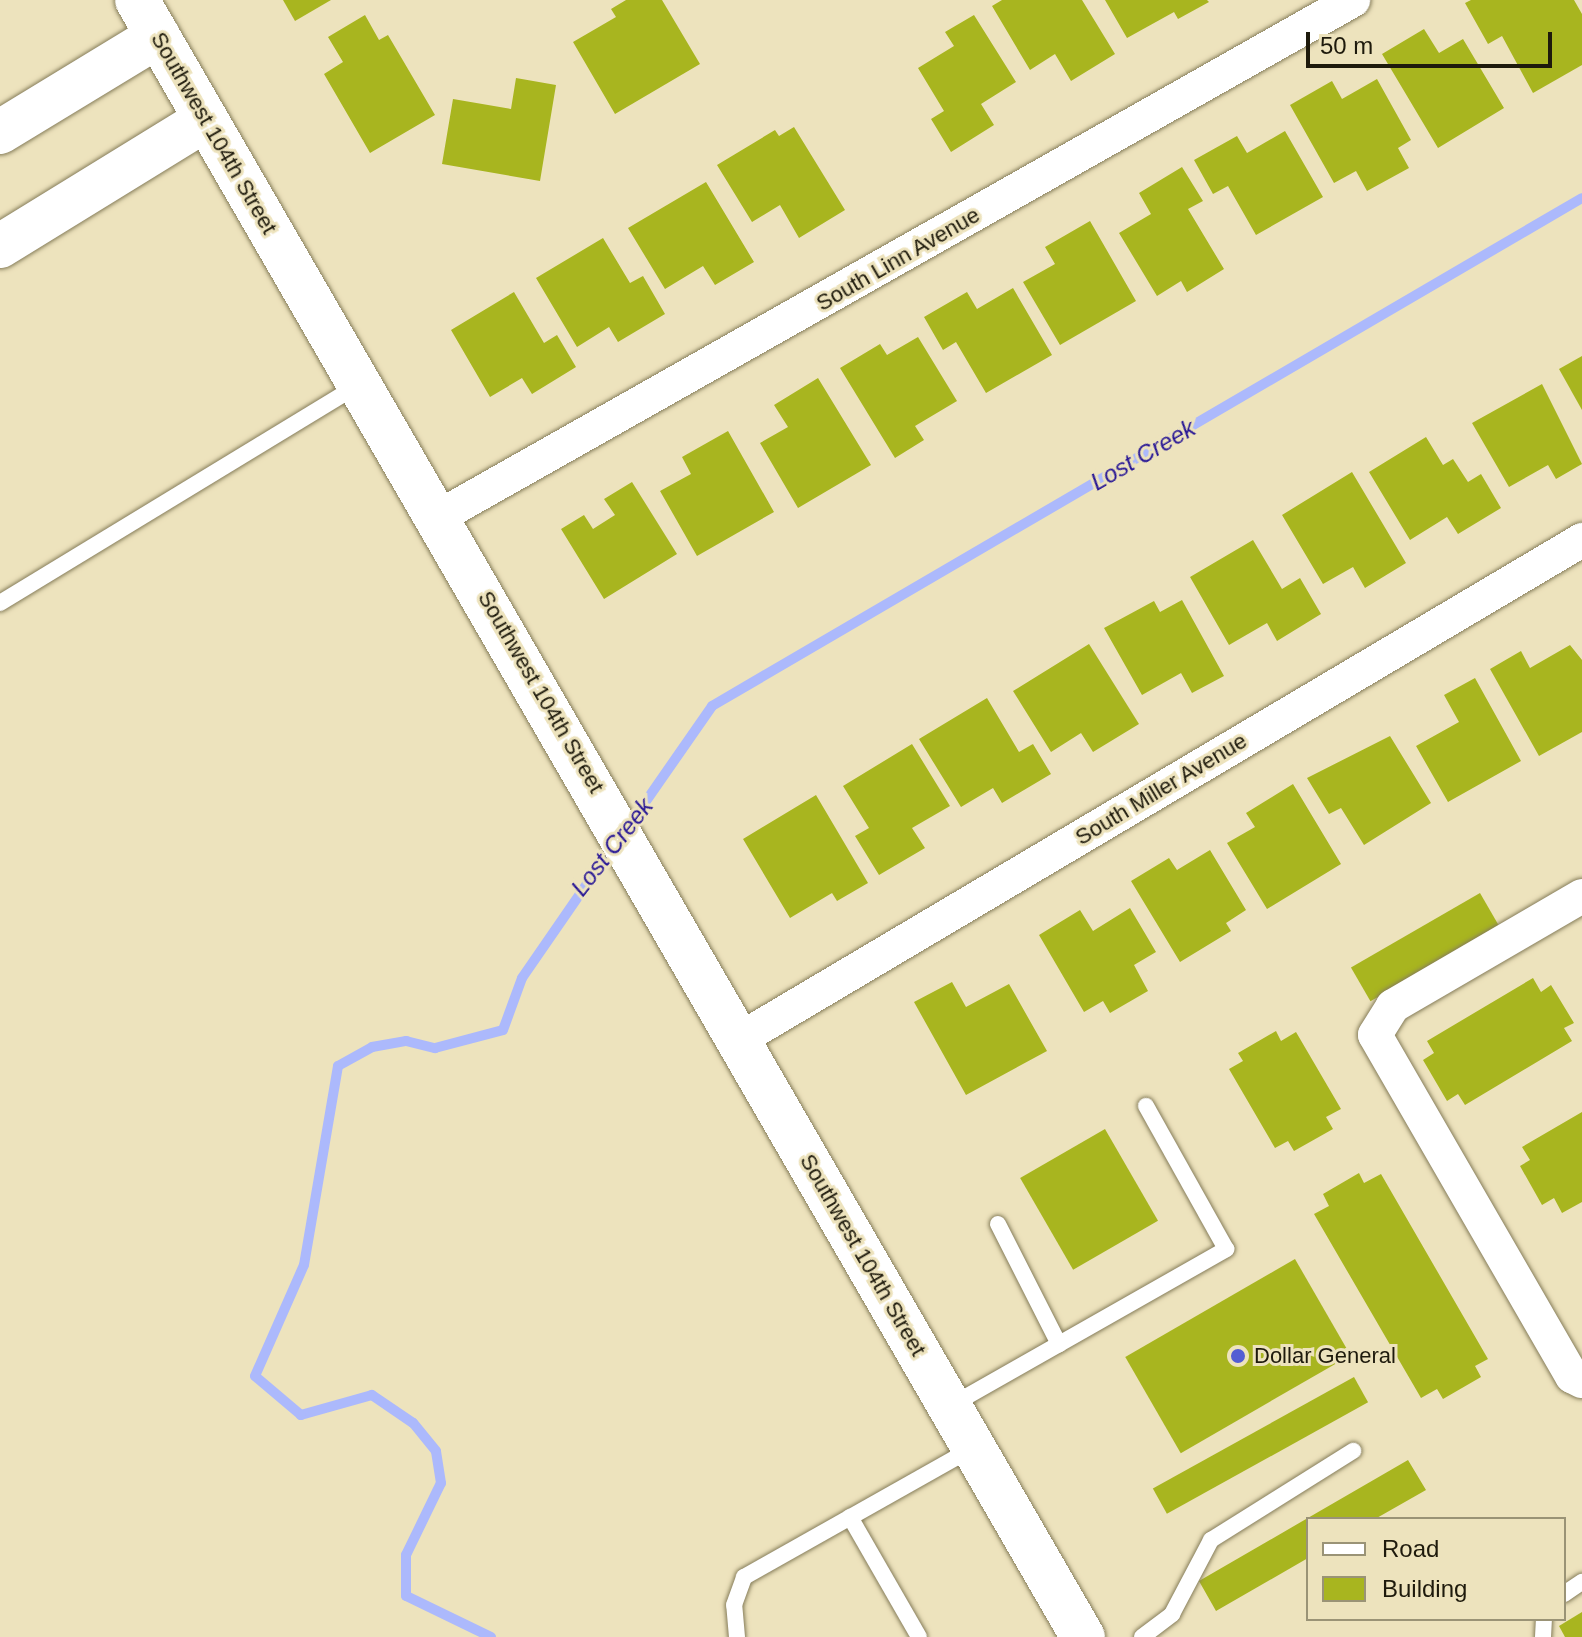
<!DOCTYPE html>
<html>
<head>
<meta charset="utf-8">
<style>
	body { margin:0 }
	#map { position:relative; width:1582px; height:1637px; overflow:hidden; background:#ede3bd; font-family:Arial,sans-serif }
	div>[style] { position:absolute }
	.stream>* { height:10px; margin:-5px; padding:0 5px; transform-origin:5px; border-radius:5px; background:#acb9fc }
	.building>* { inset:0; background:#a8b51f; transform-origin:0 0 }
	.roads { filter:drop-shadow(0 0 2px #867d5a) drop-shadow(0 0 2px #867d5a) }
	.lane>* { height:16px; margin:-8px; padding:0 8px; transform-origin:8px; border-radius:8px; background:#fff }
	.street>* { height:34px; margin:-17px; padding:0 17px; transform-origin:17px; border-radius:17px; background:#fff }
	.secondary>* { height:44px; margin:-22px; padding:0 22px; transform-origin:22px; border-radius:22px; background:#fff }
	.dots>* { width:22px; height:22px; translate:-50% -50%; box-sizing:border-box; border:4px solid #ede3bd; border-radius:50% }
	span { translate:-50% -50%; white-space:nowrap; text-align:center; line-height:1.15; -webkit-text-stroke:6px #ede3bd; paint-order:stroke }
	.street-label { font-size:22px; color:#1e1a0c }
	.poi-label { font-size:22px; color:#1e1a0c }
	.left { translate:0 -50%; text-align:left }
	.water-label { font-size:24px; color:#261595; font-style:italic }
	.legend { position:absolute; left:1306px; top:1517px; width:260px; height:104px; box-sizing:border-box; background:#ede3bd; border:2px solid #9a9376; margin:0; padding:10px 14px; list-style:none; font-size:24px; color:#1e1a0c }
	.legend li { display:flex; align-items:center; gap:16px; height:40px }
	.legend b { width:40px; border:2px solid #9a9376 }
	.scale { position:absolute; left:1306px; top:32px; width:246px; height:36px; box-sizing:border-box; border:4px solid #1e1a0c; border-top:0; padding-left:10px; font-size:24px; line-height:28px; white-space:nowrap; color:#1e1a0c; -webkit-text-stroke:6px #ede3bd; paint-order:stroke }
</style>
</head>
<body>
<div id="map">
	<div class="stream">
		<div style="left:628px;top:827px;width:147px;rotate:-55.2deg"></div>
		<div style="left:712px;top:706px;width:1007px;rotate:-30.28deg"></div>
		<div style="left:491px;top:1637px;width:94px;rotate:-154.2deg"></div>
		<div style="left:406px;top:1596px;width:41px;rotate:-90deg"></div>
		<div style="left:406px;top:1555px;width:80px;rotate:-64.1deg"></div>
		<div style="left:441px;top:1483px;width:32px;rotate:-99deg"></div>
		<div style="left:436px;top:1451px;width:36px;rotate:-129deg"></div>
		<div style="left:413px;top:1423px;width:50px;rotate:-145.7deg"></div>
		<div style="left:372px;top:1395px;width:74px;rotate:164.3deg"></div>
		<div style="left:301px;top:1415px;width:60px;rotate:-139.7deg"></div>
		<div style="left:255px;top:1376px;width:121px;rotate:-66.2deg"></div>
		<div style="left:304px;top:1265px;width:202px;rotate:-80.3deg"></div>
		<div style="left:338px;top:1066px;width:39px;rotate:-29deg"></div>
		<div style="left:372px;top:1047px;width:35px;rotate:-10deg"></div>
		<div style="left:406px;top:1041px;width:30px;rotate:14deg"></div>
		<div style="left:435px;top:1048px;width:70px;rotate:-14.8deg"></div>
		<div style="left:503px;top:1030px;width:55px;rotate:-69.9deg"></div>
		<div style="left:522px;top:978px;width:160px;rotate:-55.4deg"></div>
	</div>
	<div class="building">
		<div style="clip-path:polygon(283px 0,331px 0,295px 21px)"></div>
		<div style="clip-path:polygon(626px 0,662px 0,700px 64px,615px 114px,573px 42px,616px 17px,611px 9px)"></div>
		<div style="clip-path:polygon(1002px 0,1082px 0,1115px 54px,1071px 81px,1055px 54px,1030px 70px,992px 6px)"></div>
		<div style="clip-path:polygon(1105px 0,1207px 0,1209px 2px,1178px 19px,1174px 12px,1127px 38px)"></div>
		<div style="clip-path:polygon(1471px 0,1574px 0,1582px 14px,1582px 65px,1533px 93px,1502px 36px,1488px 44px,1465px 3px)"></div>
		<div style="clip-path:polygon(365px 15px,379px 40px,388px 35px,435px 115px,370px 153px,324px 74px,343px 62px,328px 37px)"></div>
		<div style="clip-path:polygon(974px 15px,1016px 82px,981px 104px,994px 125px,951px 152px,931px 119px,944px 111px,918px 68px,954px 46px,945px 32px)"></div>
		<div style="clip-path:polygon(1424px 29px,1439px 53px,1463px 39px,1504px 108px,1438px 148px,1382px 54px)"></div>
		<div style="clip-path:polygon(516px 78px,556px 85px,540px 181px,442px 164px,453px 99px,511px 109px)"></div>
		<div style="clip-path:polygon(1377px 79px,1411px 140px,1398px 148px,1409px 168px,1367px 191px,1356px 171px,1334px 183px,1290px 105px,1332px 81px,1342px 99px)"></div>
		<div style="clip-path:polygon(794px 127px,845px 210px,799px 238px,780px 205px,752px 222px,717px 165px,775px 130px,779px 136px)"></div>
		<div style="clip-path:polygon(1285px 131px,1323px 197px,1256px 235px,1228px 186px,1213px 194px,1194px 160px,1237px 136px,1247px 153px)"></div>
		<div style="clip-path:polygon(1182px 167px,1203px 201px,1188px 209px,1224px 269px,1187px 292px,1181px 281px,1157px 296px,1119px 233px,1151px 214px,1139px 193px)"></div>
		<div style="clip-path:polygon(706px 182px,754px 262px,715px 285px,703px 266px,665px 289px,628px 228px)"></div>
		<div style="clip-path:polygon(1090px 221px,1136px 301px,1060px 345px,1023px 282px,1055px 264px,1045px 247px)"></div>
		<div style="clip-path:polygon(603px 238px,630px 283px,643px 276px,665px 314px,618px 342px,609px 327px,577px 347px,536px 278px)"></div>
		<div style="clip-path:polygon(1013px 288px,1052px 355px,986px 393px,956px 342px,943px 350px,924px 317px,967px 292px,977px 309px)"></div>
		<div style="clip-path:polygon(514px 292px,544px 343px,557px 335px,576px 367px,532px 394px,522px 378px,490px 397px,451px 330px)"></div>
		<div style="clip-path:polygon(918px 337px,957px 401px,915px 426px,924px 440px,895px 458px,840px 368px,880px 344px,887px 355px)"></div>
		<div style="clip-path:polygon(1582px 356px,1582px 410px,1559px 369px)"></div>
		<div style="clip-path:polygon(818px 378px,871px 465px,798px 508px,760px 443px,788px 427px,774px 405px)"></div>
		<div style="clip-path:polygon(1542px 384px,1582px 464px,1556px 479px,1548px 465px,1509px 487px,1472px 423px)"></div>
		<div style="clip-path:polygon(728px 431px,774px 512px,697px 556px,660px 491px,691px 474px,682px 457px)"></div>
		<div style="clip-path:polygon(1426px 437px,1443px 465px,1453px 459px,1468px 482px,1481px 474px,1501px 508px,1458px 534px,1447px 517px,1410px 540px,1369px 472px)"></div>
		<div style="clip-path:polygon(1352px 472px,1406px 563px,1365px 588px,1353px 567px,1323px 584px,1282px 515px)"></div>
		<div style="clip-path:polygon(632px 482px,677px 554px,604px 599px,561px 529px,584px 515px,593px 529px,615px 515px,604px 499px)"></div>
		<div style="clip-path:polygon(1253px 540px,1282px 589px,1300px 578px,1321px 614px,1277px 641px,1267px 623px,1229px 645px,1190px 577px)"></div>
		<div style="clip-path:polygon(1182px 600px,1224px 676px,1192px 693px,1181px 673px,1142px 695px,1104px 628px,1154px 601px,1160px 612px)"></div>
		<div style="clip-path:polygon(1089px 644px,1139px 724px,1093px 752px,1081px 733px,1051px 752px,1013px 691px)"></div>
		<div style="clip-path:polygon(1570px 645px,1582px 660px,1582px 732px,1539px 756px,1490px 669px,1521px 651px,1530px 668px)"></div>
		<div style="clip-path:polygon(1475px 678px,1521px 761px,1448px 802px,1416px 746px,1459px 722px,1444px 695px)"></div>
		<div style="clip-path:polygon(987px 698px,1019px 752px,1033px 744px,1051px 774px,1002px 803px,993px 788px,961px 807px,919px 739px)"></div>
		<div style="clip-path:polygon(1390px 736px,1431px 803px,1364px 845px,1341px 808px,1329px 814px,1307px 778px)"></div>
		<div style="clip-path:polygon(912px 744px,950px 806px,912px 828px,925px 848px,879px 875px,855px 836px,869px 828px,843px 786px)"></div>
		<div style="clip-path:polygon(1293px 784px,1341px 864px,1267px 909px,1227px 843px,1255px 827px,1246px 813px)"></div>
		<div style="clip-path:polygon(816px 795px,868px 883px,837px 901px,832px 893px,790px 918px,743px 839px)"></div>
		<div style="clip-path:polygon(1210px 850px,1246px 910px,1226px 923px,1231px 931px,1180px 962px,1131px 881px,1169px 858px,1177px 870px)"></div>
		<div style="left:1480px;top:893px;width:39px;height:149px;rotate:60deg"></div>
		<div style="clip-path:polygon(1130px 908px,1156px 952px,1134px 965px,1148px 991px,1110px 1013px,1103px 1001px,1084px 1012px,1039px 935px,1080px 910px,1093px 931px)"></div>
		<div style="clip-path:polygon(1533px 978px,1541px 992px,1551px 985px,1574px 1023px,1564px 1028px,1572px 1041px,1465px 1105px,1458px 1094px,1447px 1101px,1423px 1060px,1434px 1053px,1427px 1041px)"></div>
		<div style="clip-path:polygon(952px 982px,966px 1007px,1009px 984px,1047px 1051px,966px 1095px,914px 1002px)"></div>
		<div style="clip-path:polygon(1276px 1031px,1281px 1041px,1296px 1032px,1341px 1109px,1326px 1117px,1333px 1129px,1294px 1151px,1288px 1141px,1275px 1148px,1229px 1069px,1243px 1061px,1238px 1053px)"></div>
		<div style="clip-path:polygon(1582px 1112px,1582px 1202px,1562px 1213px,1554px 1198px,1542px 1205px,1520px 1166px,1530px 1160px,1522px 1147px)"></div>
		<div style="left:1105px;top:1129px;width:106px;height:98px;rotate:60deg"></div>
		<div style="clip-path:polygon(1359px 1173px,1364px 1183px,1381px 1174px,1488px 1359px,1475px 1366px,1481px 1377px,1443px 1399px,1437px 1389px,1421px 1398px,1314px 1214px,1329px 1206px,1323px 1194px)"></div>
		<div style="left:1295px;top:1259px;width:111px;height:196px;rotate:60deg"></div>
		<div style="left:1354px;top:1377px;width:29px;height:230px;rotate:61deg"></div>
		<div style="clip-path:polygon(1408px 1460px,1426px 1490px,1375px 1519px,1308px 1519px,1308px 1558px,1216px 1611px,1199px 1581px)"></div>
		<div style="clip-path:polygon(1582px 1612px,1582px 1637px,1565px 1637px,1559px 1626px)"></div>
	</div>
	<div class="roads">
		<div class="lane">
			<div style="left:0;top:603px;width:418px;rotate:-31.3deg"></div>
			<div style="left:998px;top:1224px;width:135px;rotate:63.1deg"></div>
			<div style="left:950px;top:1406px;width:318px;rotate:-29.6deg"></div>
			<div style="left:1226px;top:1249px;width:164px;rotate:-119.2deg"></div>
			<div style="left:850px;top:1517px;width:138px;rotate:60.1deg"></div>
			<div style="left:1564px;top:1594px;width:22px;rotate:-34deg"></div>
			<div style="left:737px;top:1637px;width:32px;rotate:-95deg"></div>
			<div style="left:734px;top:1605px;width:30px;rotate:-70deg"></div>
			<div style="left:744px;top:1577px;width:261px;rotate:-29.4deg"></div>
			<div style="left:1142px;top:1637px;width:38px;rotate:-37deg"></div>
			<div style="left:1172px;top:1614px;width:84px;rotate:-62.2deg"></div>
			<div style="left:1211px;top:1540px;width:168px;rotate:-32.1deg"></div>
			<div style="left:1543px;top:1637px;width:18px;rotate:-87deg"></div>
		</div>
		<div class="street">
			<div style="left:440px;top:516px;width:1049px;rotate:-29.47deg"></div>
			<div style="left:1582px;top:896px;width:219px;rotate:149.8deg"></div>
			<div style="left:1393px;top:1006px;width:34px;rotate:122deg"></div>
			<div style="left:1375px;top:1035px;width:394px;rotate:60deg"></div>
			<div style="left:1572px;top:1376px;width:11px;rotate:27deg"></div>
			<div style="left:740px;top:1039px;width:979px;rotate:-30.65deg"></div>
		</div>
		<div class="secondary">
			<div style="left:137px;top:0;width:1891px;rotate:59.98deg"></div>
			<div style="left:0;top:132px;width:185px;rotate:-31.3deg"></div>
			<div style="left:0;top:246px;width:241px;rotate:-31.6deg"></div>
		</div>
	</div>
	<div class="dots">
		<div style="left:1238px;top:1356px;background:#535dd3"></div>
	</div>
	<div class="street-label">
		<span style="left:214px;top:133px;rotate:60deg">Southwest 104th Street</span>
		<span style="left:898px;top:259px;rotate:-30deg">South Linn Avenue</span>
		<span style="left:541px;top:692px;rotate:60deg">Southwest 104th Street</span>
		<span style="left:1161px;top:789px;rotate:-31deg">South Miller Avenue</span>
		<span style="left:863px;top:1255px;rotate:60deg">Southwest 104th Street</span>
	</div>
	<div class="poi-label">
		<span class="left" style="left:1254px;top:1356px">Dollar General</span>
	</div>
	<div class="water-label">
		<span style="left:1143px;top:455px;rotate:-30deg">Lost Creek</span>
		<span style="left:612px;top:847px;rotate:-52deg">Lost Creek</span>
	</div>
	<ul class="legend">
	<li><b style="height:10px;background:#fff"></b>Road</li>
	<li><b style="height:22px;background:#a8b51f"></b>Building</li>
	</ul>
	<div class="scale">50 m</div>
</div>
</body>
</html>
